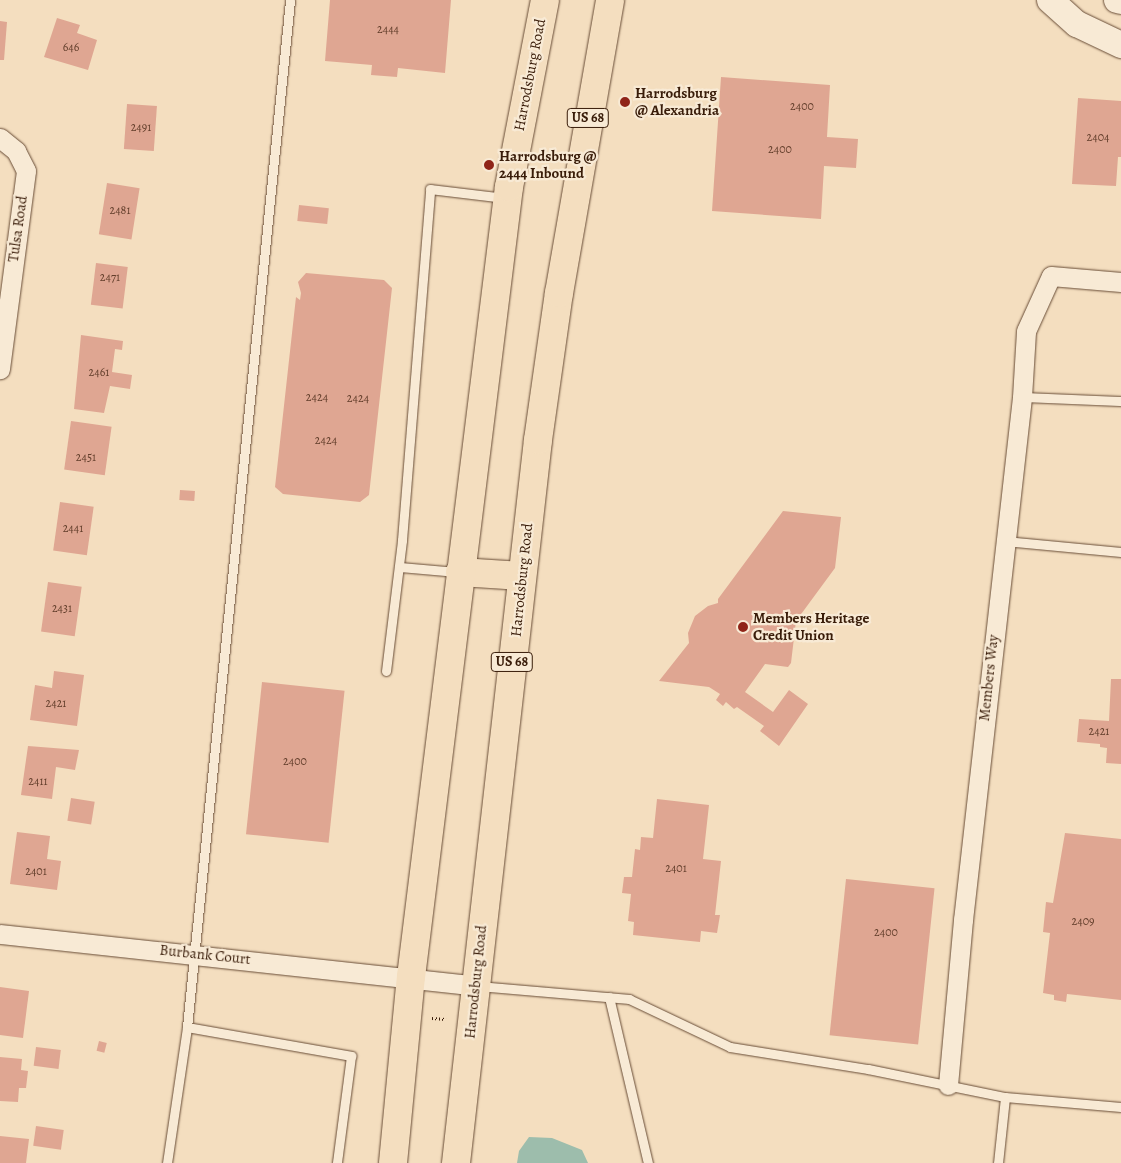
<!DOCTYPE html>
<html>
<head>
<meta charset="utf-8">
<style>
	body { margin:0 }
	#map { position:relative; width:1121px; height:1163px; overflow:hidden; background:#f4debf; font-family:Alegreya,serif }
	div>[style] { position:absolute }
	.water>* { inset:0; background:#9dbdac }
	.building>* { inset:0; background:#dfa692; transform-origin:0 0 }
	.path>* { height:3px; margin-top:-1.5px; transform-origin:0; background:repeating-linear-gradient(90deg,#391c09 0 1px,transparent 0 3.5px) }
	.roads { filter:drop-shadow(0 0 1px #684c36) drop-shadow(0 0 1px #684c36) }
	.lane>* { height:9px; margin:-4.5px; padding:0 4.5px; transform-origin:4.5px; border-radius:4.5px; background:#f8ead5 }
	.street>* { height:19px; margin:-9.5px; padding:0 9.5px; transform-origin:9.5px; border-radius:9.5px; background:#f8ead5 }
	.secondary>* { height:26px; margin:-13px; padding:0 13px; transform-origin:13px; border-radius:13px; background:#f8ead5 }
	.primary>* { height:28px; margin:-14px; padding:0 14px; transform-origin:14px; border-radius:14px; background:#f4debf }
	.dots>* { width:14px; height:14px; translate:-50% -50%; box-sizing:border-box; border:2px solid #f8ead5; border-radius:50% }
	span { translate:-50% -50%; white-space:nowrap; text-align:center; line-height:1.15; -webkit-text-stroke:4.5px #f8ead5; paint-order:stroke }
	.number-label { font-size:12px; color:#623e2b }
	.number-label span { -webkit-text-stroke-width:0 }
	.shield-label span { padding:1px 4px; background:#f8ead5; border:1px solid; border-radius:4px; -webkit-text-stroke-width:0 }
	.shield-label { font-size:14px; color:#391c09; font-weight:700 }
	.street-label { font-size:15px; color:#391c09 }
	.poi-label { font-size:15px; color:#391c09; font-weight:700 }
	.left { translate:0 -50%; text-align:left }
</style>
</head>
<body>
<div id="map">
	<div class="water">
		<div style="clip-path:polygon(529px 1137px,552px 1138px,582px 1150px,588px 1163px,517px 1163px,519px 1151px)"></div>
	</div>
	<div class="building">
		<div style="clip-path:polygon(330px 0,451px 0,445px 73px,398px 68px,397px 77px,371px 75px,372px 65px,325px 61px)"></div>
		<div style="clip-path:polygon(57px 18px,80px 25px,77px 33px,97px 40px,88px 70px,44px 57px)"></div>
		<div style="clip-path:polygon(0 21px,7px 22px,4px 60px,0 60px)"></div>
		<div style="clip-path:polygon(721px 77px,830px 85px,827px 137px,858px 139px,856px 168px,824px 166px,821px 219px,712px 211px)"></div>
		<div style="clip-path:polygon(1078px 98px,1121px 101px,1121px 157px,1118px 157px,1116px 186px,1072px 184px)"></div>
		<div style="left:127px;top:104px;width:30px;height:45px;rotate:4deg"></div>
		<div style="left:107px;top:183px;width:33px;height:52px;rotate:9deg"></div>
		<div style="left:299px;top:205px;width:30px;height:16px;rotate:6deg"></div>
		<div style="left:96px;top:263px;width:32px;height:42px;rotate:7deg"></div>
		<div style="clip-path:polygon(306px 273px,384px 280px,392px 288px,369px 495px,360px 502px,283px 494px,275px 487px,296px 297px,300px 300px,301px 293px,298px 282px)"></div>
		<div style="clip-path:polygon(81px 335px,123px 341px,122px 350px,115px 349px,112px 372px,132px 375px,130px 389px,110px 386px,104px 413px,74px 409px)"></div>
		<div style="left:71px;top:421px;width:41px;height:49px;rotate:8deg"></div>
		<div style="left:180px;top:490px;width:15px;height:10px;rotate:4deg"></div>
		<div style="left:60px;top:502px;width:34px;height:49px;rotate:8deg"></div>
		<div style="clip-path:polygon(783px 511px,841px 517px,835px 568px,796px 621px,791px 663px,788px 667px,765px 664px,745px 692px,773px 712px,789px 690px,808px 704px,779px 746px,760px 731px,764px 726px,737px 707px,734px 709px,726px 702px,723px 706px,716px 700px,720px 694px,709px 687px,659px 681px,689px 643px,688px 633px,695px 616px,708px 606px,718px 603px,718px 599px)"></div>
		<div style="left:48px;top:582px;width:34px;height:50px;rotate:8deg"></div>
		<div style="clip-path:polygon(54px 671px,84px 675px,77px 726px,30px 720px,35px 685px,52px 688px)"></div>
		<div style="clip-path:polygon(1111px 679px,1121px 679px,1121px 764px,1106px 763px,1107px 748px,1100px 747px,1100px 744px,1077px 742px,1079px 719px,1109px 721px)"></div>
		<div style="left:262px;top:682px;width:83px;height:153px;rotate:6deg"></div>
		<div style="clip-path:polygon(28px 746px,79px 750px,75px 770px,56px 767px,52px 799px,21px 795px)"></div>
		<div style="left:71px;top:798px;width:24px;height:23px;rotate:9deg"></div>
		<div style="clip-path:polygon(657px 799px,709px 805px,703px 859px,721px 861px,715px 915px,720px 915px,717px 933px,701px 931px,700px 942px,633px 935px,634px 922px,628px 921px,631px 894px,622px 893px,624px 877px,632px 877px,635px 849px,640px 850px,641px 837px,653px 838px)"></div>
		<div style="clip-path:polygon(17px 832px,50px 836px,47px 859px,61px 861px,57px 890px,10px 884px)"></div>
		<div style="clip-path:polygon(1065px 833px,1121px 839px,1121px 1000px,1067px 994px,1066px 1002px,1054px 1000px,1054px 995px,1043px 993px,1050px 933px,1043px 932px,1046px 902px,1053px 903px)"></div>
		<div style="left:846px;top:879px;width:89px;height:157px;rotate:6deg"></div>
		<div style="clip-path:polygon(0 987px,29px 991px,23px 1038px,0 1035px)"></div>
		<div style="left:99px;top:1041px;width:8px;height:10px;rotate:14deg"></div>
		<div style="left:36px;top:1047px;width:25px;height:19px;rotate:7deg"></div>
		<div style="clip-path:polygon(0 1057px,22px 1059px,21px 1070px,28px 1071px,26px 1088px,19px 1088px,18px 1102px,0 1101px)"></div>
		<div style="left:36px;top:1126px;width:28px;height:20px;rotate:8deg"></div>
		<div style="clip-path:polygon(0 1136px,29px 1139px,26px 1163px,0 1163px)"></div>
	</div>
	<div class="path">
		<div style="left:432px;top:1018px;width:14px;rotate:4deg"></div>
	</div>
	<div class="roads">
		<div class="lane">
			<div style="left:1022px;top:397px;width:99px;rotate:2.3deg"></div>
			<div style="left:1004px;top:541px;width:118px;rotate:5.4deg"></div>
			<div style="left:400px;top:567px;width:57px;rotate:5deg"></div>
			<div style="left:386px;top:671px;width:132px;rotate:-83deg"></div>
			<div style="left:402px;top:540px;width:352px;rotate:-85.4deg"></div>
			<div style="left:430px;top:189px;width:75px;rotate:6.9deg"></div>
			<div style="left:478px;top:986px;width:152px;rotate:4.9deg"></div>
			<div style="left:629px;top:999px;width:112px;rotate:25.4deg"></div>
			<div style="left:730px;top:1047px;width:140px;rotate:9.1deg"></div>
			<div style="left:868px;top:1069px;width:140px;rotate:11.6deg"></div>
			<div style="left:1005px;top:1097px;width:116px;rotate:4.9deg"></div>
			<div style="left:609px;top:997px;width:171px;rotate:76.8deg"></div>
			<div style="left:187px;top:1027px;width:1032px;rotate:-84.27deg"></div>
			<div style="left:167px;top:1163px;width:137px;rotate:-81.6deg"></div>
			<div style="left:187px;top:1027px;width:167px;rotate:10deg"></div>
			<div style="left:351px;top:1056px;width:108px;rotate:97.5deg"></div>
			<div style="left:998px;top:1163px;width:66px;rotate:-83.9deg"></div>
		</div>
		<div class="street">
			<div style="left:0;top:138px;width:21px;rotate:39deg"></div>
			<div style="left:16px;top:151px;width:22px;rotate:63deg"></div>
			<div style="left:26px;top:171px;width:200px;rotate:97.5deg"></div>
			<div style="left:0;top:934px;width:479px;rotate:6.2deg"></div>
			<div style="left:948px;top:1085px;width:166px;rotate:-84.8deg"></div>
			<div style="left:963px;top:920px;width:526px;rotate:-83.56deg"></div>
			<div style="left:1022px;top:397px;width:66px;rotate:-86.5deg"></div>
			<div style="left:1026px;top:331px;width:60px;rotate:-65.6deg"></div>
			<div style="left:1051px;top:276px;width:70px;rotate:4.9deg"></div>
		</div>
		<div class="secondary">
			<div style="left:1050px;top:0;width:36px;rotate:42deg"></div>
			<div style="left:1077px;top:24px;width:49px;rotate:25.5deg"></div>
			<div style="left:1117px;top:0;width:4px;rotate:14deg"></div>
		</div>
		<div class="primary">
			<div style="left:460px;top:572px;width:62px;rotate:3.7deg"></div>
			<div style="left:393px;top:1163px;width:187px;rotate:-84.5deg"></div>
			<div style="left:411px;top:977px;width:796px;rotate:-82.93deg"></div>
			<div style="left:509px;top:187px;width:190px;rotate:-79.1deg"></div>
			<div style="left:456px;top:1163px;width:728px;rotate:-83.53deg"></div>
			<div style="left:538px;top:440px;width:148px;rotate:-81.9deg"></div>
			<div style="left:559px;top:293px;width:297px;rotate:-80.1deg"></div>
		</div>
	</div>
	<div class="dots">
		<div style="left:625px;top:102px;background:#8f2418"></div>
		<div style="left:489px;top:165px;background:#8f2418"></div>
		<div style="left:743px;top:627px;background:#8f2418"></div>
	</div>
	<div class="number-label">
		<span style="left:388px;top:30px">2444</span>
		<span style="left:71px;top:48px">646</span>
		<span style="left:802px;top:107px">2400</span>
		<span style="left:141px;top:128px">2491</span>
		<span style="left:1098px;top:138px">2404</span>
		<span style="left:780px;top:150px">2400</span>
		<span style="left:120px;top:211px">2481</span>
		<span style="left:110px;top:278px">2471</span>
		<span style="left:99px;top:373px">2461</span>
		<span style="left:317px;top:398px">2424</span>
		<span style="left:358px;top:399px">2424</span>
		<span style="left:326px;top:441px">2424</span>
		<span style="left:86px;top:458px">2451</span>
		<span style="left:73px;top:529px">2441</span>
		<span style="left:62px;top:609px">2431</span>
		<span style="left:56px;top:704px">2421</span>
		<span style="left:1099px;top:732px">2421</span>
		<span style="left:295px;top:762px">2400</span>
		<span style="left:38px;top:782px">2411</span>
		<span style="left:676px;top:869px">2401</span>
		<span style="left:36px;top:872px">2401</span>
		<span style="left:1083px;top:922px">2409</span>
		<span style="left:886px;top:933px">2400</span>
	</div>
	<div class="shield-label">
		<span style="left:588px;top:118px">US 68</span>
		<span style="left:512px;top:662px">US 68</span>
	</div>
	<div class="street-label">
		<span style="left:530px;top:75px;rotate:-79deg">Harrodsburg Road</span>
		<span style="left:18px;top:229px;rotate:-82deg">Tulsa Road</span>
		<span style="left:522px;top:580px;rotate:-84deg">Harrodsburg Road</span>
		<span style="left:989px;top:678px;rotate:-84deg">Members Way</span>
		<span style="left:205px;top:955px;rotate:6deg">Burbank Court</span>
		<span style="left:476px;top:982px;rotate:-84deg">Harrodsburg Road</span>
	</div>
	<div class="poi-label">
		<span class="left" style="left:635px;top:102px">Harrodsburg<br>@ Alexandria</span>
		<span class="left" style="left:499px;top:165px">Harrodsburg @<br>2444 Inbound</span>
		<span class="left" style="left:753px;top:627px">Members Heritage<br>Credit Union</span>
	</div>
</div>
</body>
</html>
